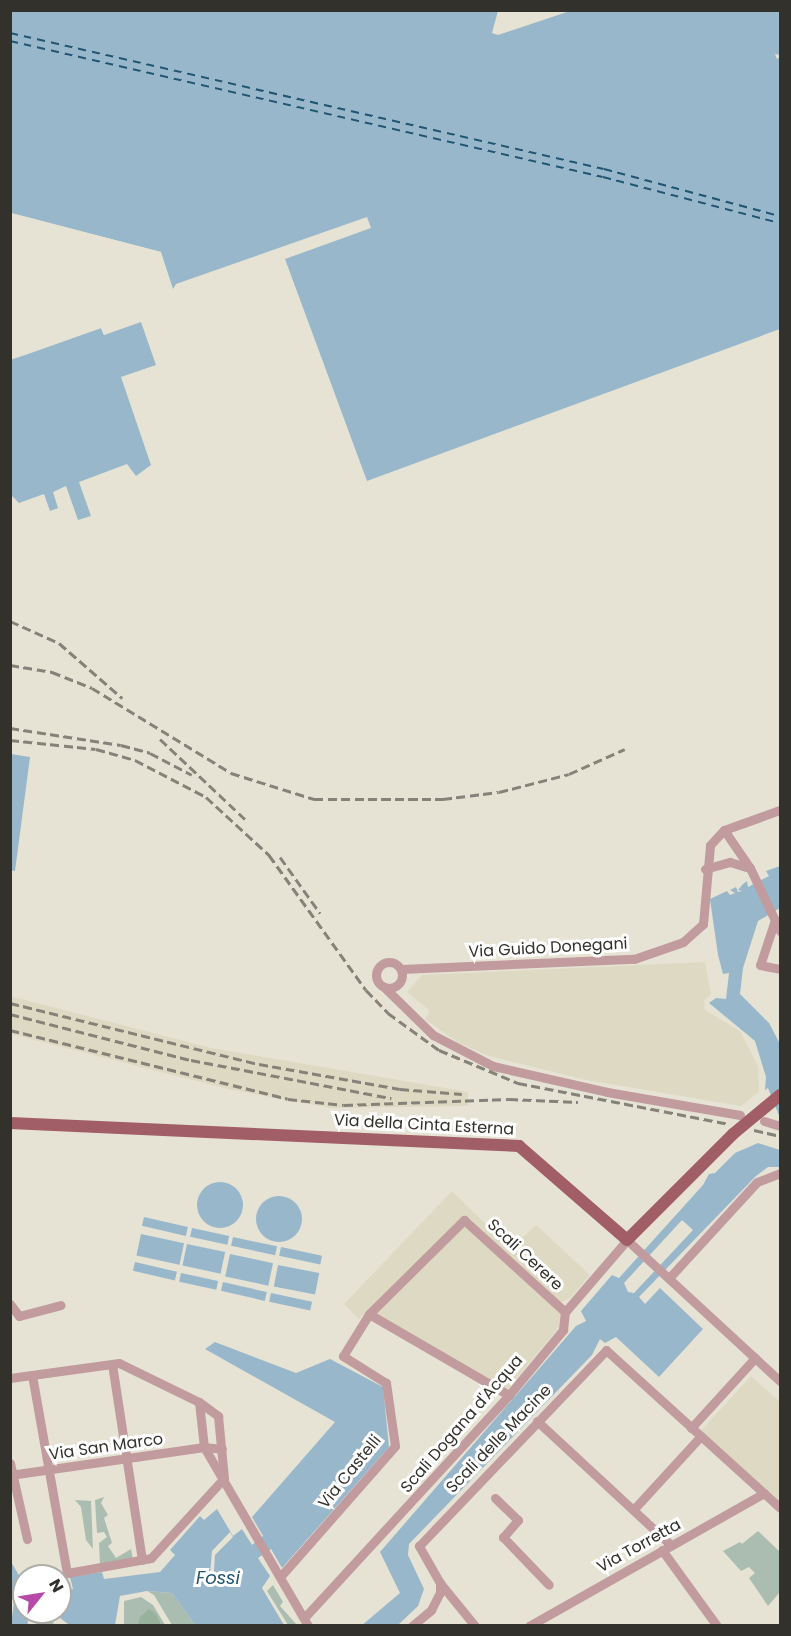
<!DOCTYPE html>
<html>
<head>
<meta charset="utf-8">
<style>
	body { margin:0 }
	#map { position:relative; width:791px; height:1636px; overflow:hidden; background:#e6e3d4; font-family:Poppins,sans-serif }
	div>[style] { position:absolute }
	.built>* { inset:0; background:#ded9c3 }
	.green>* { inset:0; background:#abbdb0 }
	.forest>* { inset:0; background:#96b29d }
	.water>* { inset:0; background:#99b7cb; transform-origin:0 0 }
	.round { border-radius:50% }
	.pier>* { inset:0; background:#e6e3d4 }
	.ferry>* { height:1.5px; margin-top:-0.75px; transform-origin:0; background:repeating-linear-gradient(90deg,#205572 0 8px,transparent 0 14px) }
	.minor>* { height:9px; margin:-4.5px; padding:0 4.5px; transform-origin:4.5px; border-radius:4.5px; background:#c29b9f }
	.minor>.ring { margin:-4.5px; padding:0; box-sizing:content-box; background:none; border:9px solid #c29b9f; border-radius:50% }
	.major>* { height:12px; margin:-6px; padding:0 6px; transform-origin:6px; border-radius:6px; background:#a15e67 }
	.rail>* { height:3px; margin-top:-1.5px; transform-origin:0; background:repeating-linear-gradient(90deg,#858379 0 9px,transparent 0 13.5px) }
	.major-bridge>* { height:12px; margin:-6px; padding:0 6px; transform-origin:6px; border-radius:6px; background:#a15e67 }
	span { translate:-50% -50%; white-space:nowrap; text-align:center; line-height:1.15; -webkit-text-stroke:6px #fff; paint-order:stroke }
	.street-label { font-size:16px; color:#32312b }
	.water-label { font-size:18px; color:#205572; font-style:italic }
	.frame { position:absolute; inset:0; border:12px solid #32312b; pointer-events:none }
	.north { position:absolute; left:12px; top:1564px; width:60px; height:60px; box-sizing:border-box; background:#fff; border:2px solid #adadaa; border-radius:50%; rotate:60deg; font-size:16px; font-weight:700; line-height:24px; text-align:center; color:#32312b }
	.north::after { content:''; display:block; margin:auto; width:21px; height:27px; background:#b74aa9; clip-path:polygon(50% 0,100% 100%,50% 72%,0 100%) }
</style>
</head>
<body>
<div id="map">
	<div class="built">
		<div style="clip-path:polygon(705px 962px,711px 994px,704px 1001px,705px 1010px,740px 1031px,758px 1066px,759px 1092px,741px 1106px,586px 1080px,489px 1056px,457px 1042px,425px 1019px,430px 1011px,407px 992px,422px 975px)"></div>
		<div style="clip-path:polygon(10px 996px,211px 1048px,468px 1092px,468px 1106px,331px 1108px,232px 1090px,11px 1034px)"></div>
		<div style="clip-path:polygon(452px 1191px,511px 1249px,536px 1225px,590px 1275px,571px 1297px,560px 1303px,562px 1324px,504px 1393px,373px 1314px,412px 1266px,359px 1319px,344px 1304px)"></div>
		<div style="clip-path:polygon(751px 1376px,780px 1402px,780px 1505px,699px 1433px)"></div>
	</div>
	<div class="green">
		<div style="clip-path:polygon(104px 1497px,101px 1503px,108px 1515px,104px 1518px,112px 1543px,108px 1546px,116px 1558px,131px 1549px,133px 1559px,100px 1564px,99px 1543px,107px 1537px,104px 1532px,97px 1533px,95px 1500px)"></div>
		<div style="clip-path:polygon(75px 1500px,91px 1501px,93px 1549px,86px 1540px,81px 1507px)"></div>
		<div style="clip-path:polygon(758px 1531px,780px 1552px,780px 1592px,768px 1606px,749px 1578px,755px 1573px,749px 1567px,741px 1571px,723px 1551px,740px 1542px,742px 1544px)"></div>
		<div style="clip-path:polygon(273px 1585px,283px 1602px,280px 1606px,297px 1625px,288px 1625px,267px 1591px)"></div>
		<div style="clip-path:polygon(147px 1591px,172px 1593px,195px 1625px,172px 1625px,154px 1595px)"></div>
		<div style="clip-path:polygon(141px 1597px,153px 1605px,165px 1625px,124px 1625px,124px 1601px)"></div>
		<div style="clip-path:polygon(36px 1612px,56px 1612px,53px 1625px,36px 1625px)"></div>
	</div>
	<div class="forest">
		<div style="clip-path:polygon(149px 1609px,156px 1614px,161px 1625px,138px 1625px,140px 1617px)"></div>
	</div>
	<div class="water">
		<div style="clip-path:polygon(10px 11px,498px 11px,492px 33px,498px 35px,570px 11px,780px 11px,780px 55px,775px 54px,777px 59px,780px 57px,780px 329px,367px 481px,285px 259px,371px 228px,367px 217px,176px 284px,173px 289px,161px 252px,11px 213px)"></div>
		<div style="clip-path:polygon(141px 322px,156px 365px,121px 377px,151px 465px,136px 476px,127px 464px,79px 482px,91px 516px,78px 520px,66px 486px,53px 492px,58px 508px,50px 511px,44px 494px,19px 503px,11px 495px,10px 360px,101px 328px,104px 335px)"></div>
		<div style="clip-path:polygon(11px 754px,30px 757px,15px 871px,10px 870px)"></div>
		<div style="clip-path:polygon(780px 866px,780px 908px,758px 921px,743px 968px,740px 994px,769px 1023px,780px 1044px,780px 1118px,768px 1088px,765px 1090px,766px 1077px,755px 1041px,709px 1003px,716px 998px,726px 999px,729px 973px,723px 974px,718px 955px,710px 899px,727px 891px,730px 895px,735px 893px,730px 890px,736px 887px,738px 892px,742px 891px,738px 890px,743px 884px,747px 881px,748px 887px,769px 876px,766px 871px)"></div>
		<div style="clip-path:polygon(evenodd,758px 1143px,780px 1150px,780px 1167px,768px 1167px,756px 1176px,639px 1297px,645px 1304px,660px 1288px,703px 1329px,659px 1377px,616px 1337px,605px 1343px,600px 1339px,592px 1355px,409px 1544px,408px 1555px,424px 1589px,418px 1606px,398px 1625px,361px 1626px,400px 1593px,380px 1552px,576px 1326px,586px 1321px,581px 1311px,612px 1275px,619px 1278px,703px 1185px,709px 1174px,715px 1173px,735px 1153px,758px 1143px,682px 1220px,693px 1230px,634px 1293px,628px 1292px,624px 1283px,682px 1220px)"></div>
		<div class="round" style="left:197px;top:1182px;width:46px;height:46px"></div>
		<div class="round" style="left:256px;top:1196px;width:46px;height:46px"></div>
		<div style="left:144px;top:1217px;width:45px;height:9px;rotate:13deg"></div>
		<div style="left:192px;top:1228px;width:38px;height:9px;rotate:12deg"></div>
		<div style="left:141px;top:1234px;width:44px;height:22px;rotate:12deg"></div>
		<div style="left:233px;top:1237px;width:45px;height:9px;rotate:12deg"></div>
		<div style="left:187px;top:1244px;width:39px;height:22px;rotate:12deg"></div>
		<div style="left:281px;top:1247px;width:42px;height:9px;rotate:12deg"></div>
		<div style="left:230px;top:1254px;width:44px;height:23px;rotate:12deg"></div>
		<div style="left:135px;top:1262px;width:43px;height:9px;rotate:13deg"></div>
		<div style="left:278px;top:1265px;width:42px;height:22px;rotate:11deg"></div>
		<div style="left:181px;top:1273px;width:38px;height:9px;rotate:12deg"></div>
		<div style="left:223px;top:1282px;width:45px;height:9px;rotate:13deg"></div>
		<div style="left:271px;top:1293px;width:42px;height:9px;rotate:12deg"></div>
		<div style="clip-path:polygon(215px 1342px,296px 1373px,330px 1359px,383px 1387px,389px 1447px,282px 1568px,271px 1549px,258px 1558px,270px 1576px,262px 1588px,284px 1625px,195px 1625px,172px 1593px,147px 1591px,120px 1596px,115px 1625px,68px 1624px,60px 1618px,60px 1591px,73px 1589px,70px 1577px,102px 1572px,104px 1579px,160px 1572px,175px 1555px,170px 1550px,200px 1516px,204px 1520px,217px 1509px,233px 1536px,242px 1529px,252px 1545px,263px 1536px,252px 1517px,335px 1422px,205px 1349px)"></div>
		<div style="clip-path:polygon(10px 1560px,24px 1584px,28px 1625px,11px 1625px,14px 1602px,11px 1597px)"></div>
	</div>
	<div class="pier">
		<div style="clip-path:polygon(11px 213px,161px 252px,159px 257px,10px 216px)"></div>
		<div style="clip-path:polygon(142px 320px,104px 335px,101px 328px,11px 360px,100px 325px,106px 331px)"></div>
		<div style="clip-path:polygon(230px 1532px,233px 1537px,215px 1555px,213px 1587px,209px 1586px,212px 1551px)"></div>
	</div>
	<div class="ferry">
		<div style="left:10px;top:33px;width:609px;rotate:12.9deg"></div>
		<div style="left:604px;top:169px;width:182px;rotate:15deg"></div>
		<div style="left:10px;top:41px;width:608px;rotate:12.92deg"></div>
		<div style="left:603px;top:177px;width:183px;rotate:14.6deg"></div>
	</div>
	<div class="minor">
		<div style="left:724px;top:830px;width:46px;rotate:55.6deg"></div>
		<div style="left:705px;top:869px;width:26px;rotate:-16deg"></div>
		<div style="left:730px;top:862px;width:21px;rotate:17deg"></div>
		<div style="left:750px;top:868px;width:70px;rotate:64.5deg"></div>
		<div style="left:775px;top:920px;width:47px;rotate:108.4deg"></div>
		<div style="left:760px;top:965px;width:20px;rotate:11deg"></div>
		<div class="ring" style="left:376px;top:962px;width:17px;height:17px"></div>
		<div style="left:401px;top:969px;width:233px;rotate:-2.5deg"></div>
		<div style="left:634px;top:959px;width:52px;rotate:-19.1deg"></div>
		<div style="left:683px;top:942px;width:27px;rotate:-42deg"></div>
		<div style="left:703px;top:924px;width:79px;rotate:-84.9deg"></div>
		<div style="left:710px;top:845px;width:21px;rotate:-47deg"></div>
		<div style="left:724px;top:830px;width:59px;rotate:-19.7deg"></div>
		<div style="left:384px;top:987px;width:69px;rotate:44.4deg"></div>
		<div style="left:433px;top:1035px;width:68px;rotate:27.3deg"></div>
		<div style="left:493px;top:1066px;width:117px;rotate:12.8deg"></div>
		<div style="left:607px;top:1092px;width:135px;rotate:9.8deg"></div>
		<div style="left:764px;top:1121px;width:17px;rotate:17deg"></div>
		<div style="left:669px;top:1278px;width:130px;rotate:-47.5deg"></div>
		<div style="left:757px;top:1182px;width:25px;rotate:-21deg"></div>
		<div style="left:10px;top:1304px;width:15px;rotate:53deg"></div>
		<div style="left:19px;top:1316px;width:43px;rotate:-14.7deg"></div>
		<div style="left:369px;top:1314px;width:162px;rotate:30.1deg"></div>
		<div style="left:112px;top:1364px;width:198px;rotate:81.3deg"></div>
		<div style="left:32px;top:1375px;width:201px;rotate:80deg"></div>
		<div style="left:67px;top:1573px;width:85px;rotate:-10.1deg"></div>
		<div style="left:151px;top:1558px;width:108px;rotate:-47.6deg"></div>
		<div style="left:10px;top:1378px;width:110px;rotate:-7.8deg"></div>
		<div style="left:119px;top:1363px;width:89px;rotate:26deg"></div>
		<div style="left:199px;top:1402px;width:24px;rotate:36deg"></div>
		<div style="left:218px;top:1416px;width:62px;rotate:84.5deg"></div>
		<div style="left:199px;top:1402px;width:45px;rotate:83.7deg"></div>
		<div style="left:204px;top:1447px;width:207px;rotate:59.8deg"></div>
		<div style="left:537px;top:1421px;width:183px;rotate:42.8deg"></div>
		<div style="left:691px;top:1428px;width:95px;rotate:-47.6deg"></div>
		<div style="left:10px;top:1463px;width:78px;rotate:77.4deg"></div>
		<div style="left:10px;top:1475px;width:196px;rotate:-8.2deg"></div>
		<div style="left:204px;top:1447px;width:18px;rotate:6deg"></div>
		<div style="left:495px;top:1498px;width:32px;rotate:44deg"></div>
		<div style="left:518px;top:1520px;width:23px;rotate:131deg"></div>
		<div style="left:503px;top:1537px;width:66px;rotate:46.2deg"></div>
		<div style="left:634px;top:1509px;width:98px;rotate:-47.5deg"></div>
		<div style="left:662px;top:1550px;width:94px;rotate:54.1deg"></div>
		<div style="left:280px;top:1577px;width:174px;rotate:-48.7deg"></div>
		<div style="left:395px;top:1446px;width:64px;rotate:-98.1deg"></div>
		<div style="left:386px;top:1383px;width:51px;rotate:-147.9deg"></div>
		<div style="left:343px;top:1356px;width:49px;rotate:-58.2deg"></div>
		<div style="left:369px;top:1314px;width:134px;rotate:-44.7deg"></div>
		<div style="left:464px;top:1220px;width:137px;rotate:42.3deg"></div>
		<div style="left:440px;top:1583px;width:55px;rotate:50.9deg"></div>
		<div style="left:304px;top:1618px;width:303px;rotate:-47.4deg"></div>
		<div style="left:509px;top:1395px;width:85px;rotate:-50.3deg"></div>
		<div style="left:563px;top:1330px;width:18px;rotate:-84deg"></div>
		<div style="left:565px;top:1312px;width:95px;rotate:-49.3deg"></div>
		<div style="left:627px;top:1240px;width:208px;rotate:42.7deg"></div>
		<div style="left:412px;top:1626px;width:25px;rotate:-40deg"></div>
		<div style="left:431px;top:1610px;width:20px;rotate:-63deg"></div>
		<div style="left:440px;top:1592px;width:9px;rotate:-90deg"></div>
		<div style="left:440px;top:1583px;width:43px;rotate:-119.6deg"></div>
		<div style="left:419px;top:1546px;width:271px;rotate:-46.3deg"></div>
		<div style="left:606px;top:1350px;width:235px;rotate:42.2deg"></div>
		<div style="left:529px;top:1626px;width:270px;rotate:-29.5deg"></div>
	</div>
	<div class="major">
		<div style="left:10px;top:1123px;width:510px;rotate:2.59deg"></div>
		<div style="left:519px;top:1146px;width:143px;rotate:41deg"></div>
		<div style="left:627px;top:1240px;width:150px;rotate:-45deg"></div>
	</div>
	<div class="rail">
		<div style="left:10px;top:621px;width:54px;rotate:24.2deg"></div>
		<div style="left:59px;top:643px;width:84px;rotate:41.1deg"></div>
		<div style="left:10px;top:665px;width:43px;rotate:9.5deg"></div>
		<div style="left:52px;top:672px;width:43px;rotate:21.8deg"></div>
		<div style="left:92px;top:688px;width:163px;rotate:31.4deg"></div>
		<div style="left:231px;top:773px;width:87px;rotate:17.4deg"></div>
		<div style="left:314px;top:799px;width:129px"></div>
		<div style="left:443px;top:799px;width:56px;rotate:-7.1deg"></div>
		<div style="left:499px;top:792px;width:72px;rotate:-14.4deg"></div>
		<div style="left:569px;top:774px;width:61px;rotate:-24.1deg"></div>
		<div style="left:10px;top:728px;width:112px;rotate:8.7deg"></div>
		<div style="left:121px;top:745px;width:30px;rotate:15deg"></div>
		<div style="left:150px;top:753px;width:47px;rotate:27.6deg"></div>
		<div style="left:160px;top:739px;width:117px;rotate:43.3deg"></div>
		<div style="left:10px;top:740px;width:86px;rotate:6deg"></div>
		<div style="left:96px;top:749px;width:41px;rotate:15.8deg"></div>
		<div style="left:135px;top:760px;width:80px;rotate:27.5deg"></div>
		<div style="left:206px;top:797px;width:86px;rotate:42.6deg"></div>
		<div style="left:269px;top:855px;width:166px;rotate:54.3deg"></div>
		<div style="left:366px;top:990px;width:32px;rotate:46deg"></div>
		<div style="left:388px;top:1013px;width:63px;rotate:36deg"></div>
		<div style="left:439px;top:1050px;width:86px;rotate:22.7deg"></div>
		<div style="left:518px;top:1083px;width:215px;rotate:11deg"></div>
		<div style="left:280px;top:857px;width:69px;rotate:54.5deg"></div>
		<div style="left:10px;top:1003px;width:256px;rotate:13.8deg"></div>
		<div style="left:259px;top:1064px;width:143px;rotate:10.1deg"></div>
		<div style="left:400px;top:1089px;width:62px;rotate:4.6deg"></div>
		<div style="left:10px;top:1014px;width:187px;rotate:14.3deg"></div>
		<div style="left:191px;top:1060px;width:204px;rotate:10.8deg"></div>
		<div style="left:10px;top:1030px;width:286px;rotate:13.9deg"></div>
		<div style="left:288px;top:1099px;width:56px;rotate:6.1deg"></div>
		<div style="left:344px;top:1105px;width:165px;rotate:-2.1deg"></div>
		<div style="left:509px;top:1099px;width:69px;rotate:2.5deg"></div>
		<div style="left:754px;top:1130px;width:27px;rotate:13deg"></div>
	</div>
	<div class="major-bridge">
		<div style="left:733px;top:1134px;width:61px;rotate:-39.7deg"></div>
	</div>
	<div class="street-label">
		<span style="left:548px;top:948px;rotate:-3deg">Via Guido Donegani</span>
		<span style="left:424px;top:1125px;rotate:3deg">Via della Cinta Esterna</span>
		<span style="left:525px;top:1255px;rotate:43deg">Scali Cerere</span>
		<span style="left:462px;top:1424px;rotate:-49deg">Scali Dogana d'Acqua</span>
		<span style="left:499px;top:1439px;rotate:-46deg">Scali delle Macine</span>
		<span style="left:106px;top:1447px;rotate:-8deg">Via San Marco</span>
		<span style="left:350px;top:1472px;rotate:-51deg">Via Castelli</span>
		<span style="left:639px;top:1546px;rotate:-29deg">Via Torretta</span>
	</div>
	<div class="water-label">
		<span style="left:218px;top:1578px">Fossi</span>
	</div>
	<div class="frame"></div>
	<div class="north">N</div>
</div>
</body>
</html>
